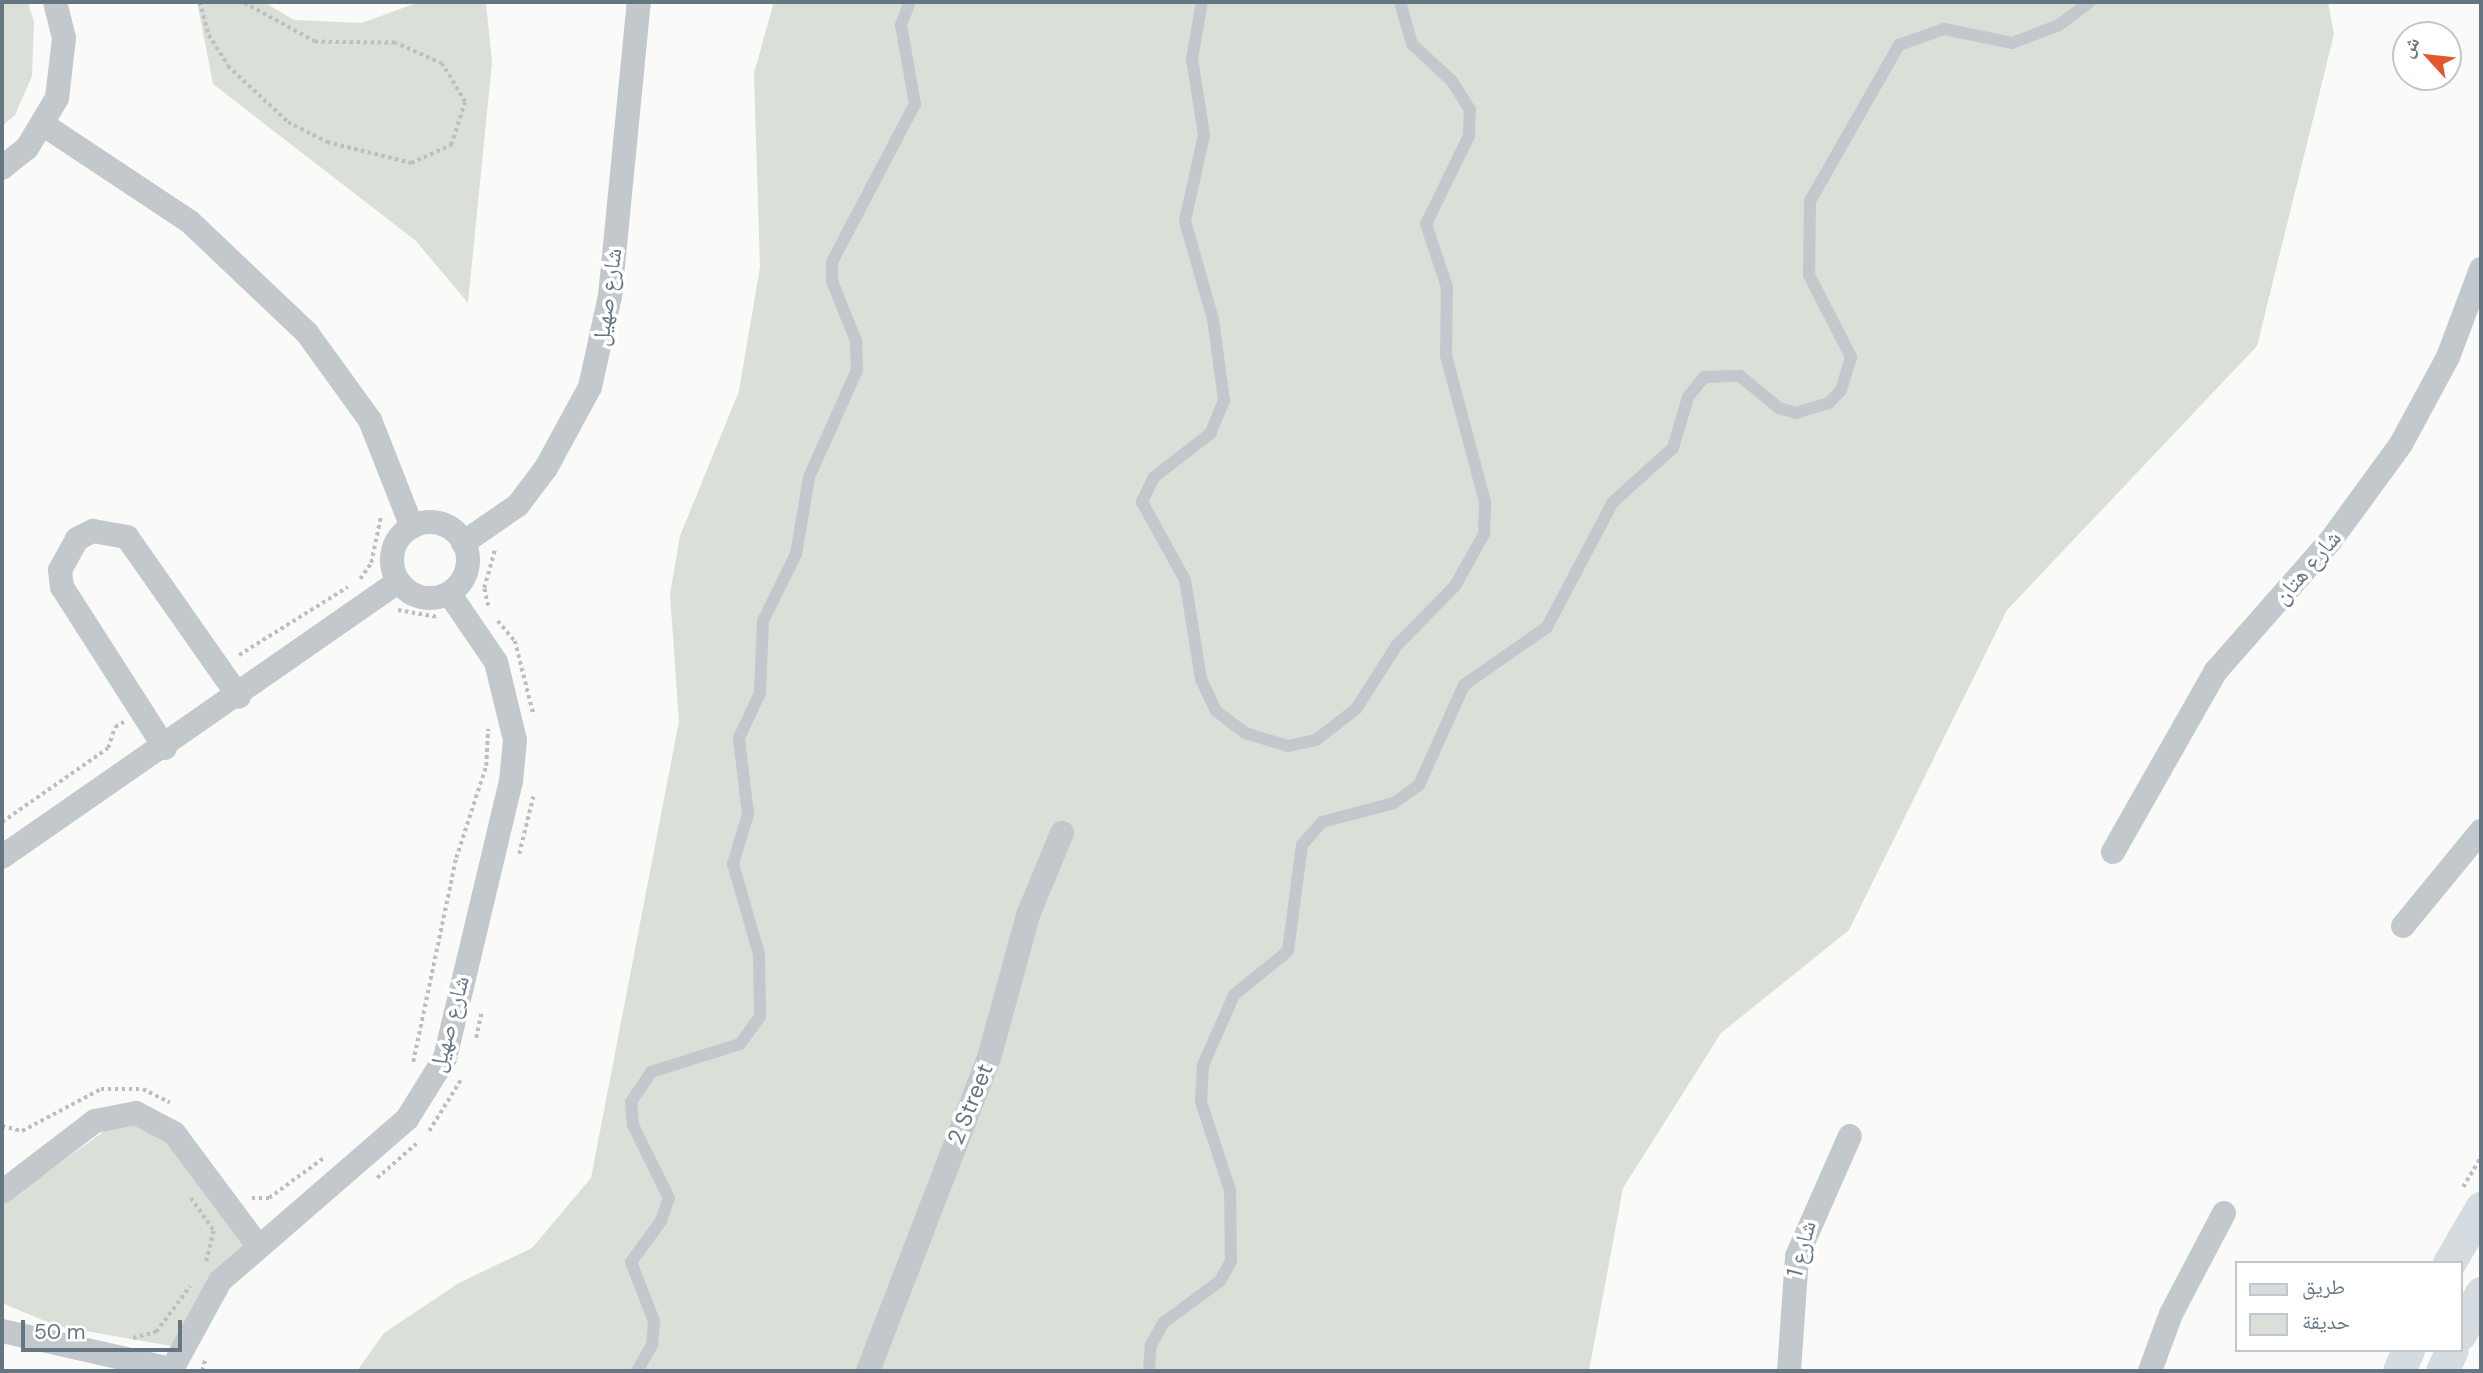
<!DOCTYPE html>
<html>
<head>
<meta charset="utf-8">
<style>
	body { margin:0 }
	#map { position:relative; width:2483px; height:1373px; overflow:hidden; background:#fafaf8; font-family:"DM Sans","Noto Naskh Arabic",sans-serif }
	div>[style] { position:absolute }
	.green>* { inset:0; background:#dadfd7 }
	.path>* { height:3.5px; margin-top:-1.75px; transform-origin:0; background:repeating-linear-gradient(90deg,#bbbfc2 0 3.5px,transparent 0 7px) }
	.lane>* { height:12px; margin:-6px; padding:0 6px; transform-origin:6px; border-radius:6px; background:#c3c8cc }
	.street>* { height:24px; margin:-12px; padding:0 12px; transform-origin:12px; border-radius:12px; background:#c3c8cc }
	.street>.ring { margin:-12px; padding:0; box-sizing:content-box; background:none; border:24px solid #c3c8cc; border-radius:50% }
	.secondary>* { height:33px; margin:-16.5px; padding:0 16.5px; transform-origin:16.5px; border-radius:16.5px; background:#d6dbdf }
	span { translate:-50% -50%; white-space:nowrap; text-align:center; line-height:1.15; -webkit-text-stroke:7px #fff; paint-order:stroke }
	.street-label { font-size:23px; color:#657683 }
	.frame { position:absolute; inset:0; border:4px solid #657683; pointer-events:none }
	.legend { position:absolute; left:2235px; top:1261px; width:228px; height:91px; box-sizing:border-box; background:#fff; border:2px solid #c1c8cd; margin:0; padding:9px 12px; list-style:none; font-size:21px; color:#657683 }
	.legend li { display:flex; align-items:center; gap:14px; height:35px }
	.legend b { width:35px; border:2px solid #c1c8cd }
	.north { position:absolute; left:2392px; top:21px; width:70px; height:70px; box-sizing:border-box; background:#fff; border:2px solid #c1c8cd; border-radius:50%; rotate:297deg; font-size:19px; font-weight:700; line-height:28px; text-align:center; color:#657683 }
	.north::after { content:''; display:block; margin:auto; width:24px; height:32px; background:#e4572e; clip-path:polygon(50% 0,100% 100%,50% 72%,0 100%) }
	.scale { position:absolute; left:21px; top:1320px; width:161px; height:32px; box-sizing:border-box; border:4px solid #657683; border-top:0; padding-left:9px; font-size:21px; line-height:24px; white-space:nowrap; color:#657683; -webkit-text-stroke:5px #fff; paint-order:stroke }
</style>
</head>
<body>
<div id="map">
	<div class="green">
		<div style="clip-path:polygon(2px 2px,28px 2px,34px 22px,32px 76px,15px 115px,2px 126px)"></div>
		<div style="clip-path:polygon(197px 2px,264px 2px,294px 20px,362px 23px,419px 2px,486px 2px,492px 62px,468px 303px,416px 241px,213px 84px)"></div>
		<div style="clip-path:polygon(774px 2px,2328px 2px,2334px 34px,2257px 346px,2007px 610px,1849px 930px,1721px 1033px,1623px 1188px,1589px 1371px,357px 1371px,384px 1333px,459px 1283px,532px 1248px,591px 1178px,679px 721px,670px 594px,680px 536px,739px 391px,760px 267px,754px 73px)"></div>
		<div style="clip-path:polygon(137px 1125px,160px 1136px,254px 1234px,177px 1347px,57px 1326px,2px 1303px,2px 1205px,110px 1127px)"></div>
	</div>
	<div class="path">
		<div style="left:200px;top:2px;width:34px;rotate:75deg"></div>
		<div style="left:209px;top:35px;width:36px;rotate:58deg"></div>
		<div style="left:228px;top:66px;width:82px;rotate:43deg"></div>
		<div style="left:288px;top:122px;width:44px;rotate:27.1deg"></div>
		<div style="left:327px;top:142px;width:87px;rotate:14deg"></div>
		<div style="left:411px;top:163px;width:44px;rotate:-24.2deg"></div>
		<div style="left:451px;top:145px;width:45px;rotate:-72deg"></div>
		<div style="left:465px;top:102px;width:44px;rotate:-121.2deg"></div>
		<div style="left:442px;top:64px;width:51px;rotate:-155.9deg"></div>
		<div style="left:395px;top:43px;width:80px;rotate:-179.3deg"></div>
		<div style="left:315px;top:42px;width:83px;rotate:-151.3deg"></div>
		<div style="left:360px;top:579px;width:19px;rotate:-55deg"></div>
		<div style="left:371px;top:563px;width:49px;rotate:-78.2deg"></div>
		<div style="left:488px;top:606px;width:18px;rotate:-103deg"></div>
		<div style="left:484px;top:588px;width:41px;rotate:-74.2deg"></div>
		<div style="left:398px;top:610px;width:41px;rotate:9.9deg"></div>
		<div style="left:498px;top:621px;width:26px;rotate:50deg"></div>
		<div style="left:515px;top:641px;width:77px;rotate:75.8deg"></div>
		<div style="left:239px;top:655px;width:128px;rotate:-32deg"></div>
		<div style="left:2px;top:822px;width:129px;rotate:-34.9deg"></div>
		<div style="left:108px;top:748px;width:22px;rotate:-72deg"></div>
		<div style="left:115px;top:727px;width:10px;rotate:-29deg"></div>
		<div style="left:519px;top:854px;width:59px;rotate:-76.2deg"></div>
		<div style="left:476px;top:1038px;width:25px;rotate:-78deg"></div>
		<div style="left:413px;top:1062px;width:208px;rotate:-78.1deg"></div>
		<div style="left:456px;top:858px;width:97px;rotate:-71.9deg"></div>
		<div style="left:486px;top:766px;width:37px;rotate:-87deg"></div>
		<div style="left:2px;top:1126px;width:21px;rotate:14deg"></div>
		<div style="left:22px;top:1131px;width:89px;rotate:-28deg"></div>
		<div style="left:101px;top:1089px;width:42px"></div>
		<div style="left:143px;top:1089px;width:30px;rotate:27deg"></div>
		<div style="left:429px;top:1131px;width:62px;rotate:-58.1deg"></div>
		<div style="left:377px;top:1178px;width:52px;rotate:-41.1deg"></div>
		<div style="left:2463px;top:1187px;width:35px;rotate:-59deg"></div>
		<div style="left:191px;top:1198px;width:40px;rotate:55.1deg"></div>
		<div style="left:214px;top:1231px;width:32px;rotate:104deg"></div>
		<div style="left:252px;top:1198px;width:17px"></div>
		<div style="left:269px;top:1198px;width:69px;rotate:-36.2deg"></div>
		<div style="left:133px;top:1338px;width:24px;rotate:-15deg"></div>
		<div style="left:156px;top:1332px;width:57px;rotate:-53.5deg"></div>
		<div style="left:202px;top:1371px;width:11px;rotate:-75deg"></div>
	</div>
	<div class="lane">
		<div style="left:1202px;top:2px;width:58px;rotate:100deg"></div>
		<div style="left:1192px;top:59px;width:77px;rotate:81deg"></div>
		<div style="left:1204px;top:135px;width:88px;rotate:102.5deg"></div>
		<div style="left:1185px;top:221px;width:102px;rotate:74.1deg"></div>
		<div style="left:1213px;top:319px;width:82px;rotate:82.3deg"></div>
		<div style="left:1224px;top:400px;width:35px;rotate:112deg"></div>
		<div style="left:1211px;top:433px;width:72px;rotate:142.3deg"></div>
		<div style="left:1154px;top:477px;width:28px;rotate:116deg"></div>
		<div style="left:1142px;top:502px;width:89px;rotate:61.1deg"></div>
		<div style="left:1185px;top:580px;width:100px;rotate:80.8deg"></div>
		<div style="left:1201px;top:679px;width:35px;rotate:65deg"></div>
		<div style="left:1216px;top:711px;width:36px;rotate:37deg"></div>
		<div style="left:1245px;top:733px;width:45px;rotate:16.8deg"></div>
		<div style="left:1288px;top:746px;width:29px;rotate:-12deg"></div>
		<div style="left:1316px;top:740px;width:51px;rotate:-37.8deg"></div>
		<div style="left:1356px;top:709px;width:76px;rotate:-57.4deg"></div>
		<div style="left:1397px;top:645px;width:83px;rotate:-45.5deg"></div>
		<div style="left:1455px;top:586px;width:60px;rotate:-60.9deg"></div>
		<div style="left:1484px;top:534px;width:32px;rotate:-88deg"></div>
		<div style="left:1485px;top:502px;width:152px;rotate:-104.9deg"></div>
		<div style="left:1446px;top:355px;width:68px;rotate:-89.2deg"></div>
		<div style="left:1447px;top:287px;width:66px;rotate:-108.4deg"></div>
		<div style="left:1426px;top:224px;width:98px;rotate:-64deg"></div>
		<div style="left:1469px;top:136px;width:26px;rotate:-88deg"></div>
		<div style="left:1470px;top:110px;width:34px;rotate:-122deg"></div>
		<div style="left:1452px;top:81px;width:54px;rotate:-137.2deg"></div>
		<div style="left:1412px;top:44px;width:44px;rotate:-105.9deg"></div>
		<div style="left:637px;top:1371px;width:30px;rotate:-60deg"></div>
		<div style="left:652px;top:1345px;width:24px;rotate:-85deg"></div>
		<div style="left:654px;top:1321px;width:63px;rotate:-111.3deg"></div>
		<div style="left:631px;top:1262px;width:51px;rotate:-53.8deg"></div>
		<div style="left:661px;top:1221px;width:24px;rotate:-71deg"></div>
		<div style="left:669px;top:1198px;width:81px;rotate:-116.3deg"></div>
		<div style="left:633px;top:1125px;width:23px;rotate:-95deg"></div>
		<div style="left:631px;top:1102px;width:36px;rotate:-56deg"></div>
		<div style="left:651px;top:1072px;width:93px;rotate:-17.5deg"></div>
		<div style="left:740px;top:1044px;width:34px;rotate:-54deg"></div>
		<div style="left:760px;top:1016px;width:62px;rotate:-90.9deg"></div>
		<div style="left:759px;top:954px;width:94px;rotate:-106.1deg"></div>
		<div style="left:733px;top:864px;width:52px;rotate:-73.3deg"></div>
		<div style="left:748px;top:814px;width:77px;rotate:-96.8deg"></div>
		<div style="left:739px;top:738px;width:50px;rotate:-65deg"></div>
		<div style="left:760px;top:693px;width:72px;rotate:-87.6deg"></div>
		<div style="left:763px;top:621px;width:75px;rotate:-63.8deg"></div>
		<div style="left:796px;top:554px;width:78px;rotate:-80.4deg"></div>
		<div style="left:809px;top:477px;width:117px;rotate:-65.8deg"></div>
		<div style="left:857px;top:370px;width:29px;rotate:-92deg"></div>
		<div style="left:856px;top:341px;width:65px;rotate:-111.8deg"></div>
		<div style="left:832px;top:281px;width:19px;rotate:-90deg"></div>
		<div style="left:832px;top:262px;width:178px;rotate:-62.3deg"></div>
		<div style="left:915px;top:104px;width:80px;rotate:-100deg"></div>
		<div style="left:901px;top:25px;width:25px;rotate:-69deg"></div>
		<div style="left:1149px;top:1371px;width:26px;rotate:-86deg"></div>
		<div style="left:1151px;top:1345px;width:25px;rotate:-61deg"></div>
		<div style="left:1163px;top:1323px;width:71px;rotate:-36.4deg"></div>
		<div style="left:1220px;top:1281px;width:23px;rotate:-61deg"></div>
		<div style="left:1231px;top:1261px;width:71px;rotate:-90.8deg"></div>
		<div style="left:1230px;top:1190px;width:93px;rotate:-108.2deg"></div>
		<div style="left:1201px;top:1102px;width:37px;rotate:-87deg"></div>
		<div style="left:1203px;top:1065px;width:77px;rotate:-66.1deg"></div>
		<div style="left:1234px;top:995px;width:70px;rotate:-39.2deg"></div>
		<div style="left:1288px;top:951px;width:107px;rotate:-82.5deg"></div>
		<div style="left:1302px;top:845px;width:30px;rotate:-49deg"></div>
		<div style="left:1322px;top:822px;width:74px;rotate:-14.8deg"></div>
		<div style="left:1394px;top:803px;width:31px;rotate:-36deg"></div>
		<div style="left:1419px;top:785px;width:110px;rotate:-65.8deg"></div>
		<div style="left:1464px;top:685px;width:101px;rotate:-34.9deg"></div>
		<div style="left:1547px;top:627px;width:141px;rotate:-62.2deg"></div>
		<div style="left:1613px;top:502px;width:81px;rotate:-42deg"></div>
		<div style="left:1673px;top:448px;width:53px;rotate:-73.6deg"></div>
		<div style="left:1688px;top:397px;width:26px;rotate:-51deg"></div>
		<div style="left:1704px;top:377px;width:36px;rotate:-2deg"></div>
		<div style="left:1740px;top:376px;width:50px;rotate:39.4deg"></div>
		<div style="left:1779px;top:408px;width:18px;rotate:16deg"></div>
		<div style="left:1796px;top:413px;width:34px;rotate:-17deg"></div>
		<div style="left:1829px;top:403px;width:18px;rotate:-47deg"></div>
		<div style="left:1841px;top:390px;width:34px;rotate:-73deg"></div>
		<div style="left:1851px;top:357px;width:92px;rotate:-117.1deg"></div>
		<div style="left:1809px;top:275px;width:74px;rotate:-89.2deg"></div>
		<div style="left:1810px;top:201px;width:180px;rotate:-60.3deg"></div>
		<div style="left:1899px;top:45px;width:48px;rotate:-19.6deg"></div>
		<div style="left:1944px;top:29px;width:69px;rotate:11.6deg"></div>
		<div style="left:2012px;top:43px;width:50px;rotate:-21deg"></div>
		<div style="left:2059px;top:25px;width:38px;rotate:-37deg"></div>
	</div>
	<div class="street">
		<div style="left:44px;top:125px;width:175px;rotate:33.6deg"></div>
		<div style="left:190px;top:222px;width:161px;rotate:43.5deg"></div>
		<div style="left:307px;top:333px;width:107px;rotate:54.1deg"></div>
		<div style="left:370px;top:420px;width:115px;rotate:68.6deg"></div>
		<div style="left:2px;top:168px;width:32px;rotate:-39deg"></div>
		<div style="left:27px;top:148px;width:58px;rotate:-59deg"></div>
		<div style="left:57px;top:98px;width:60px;rotate:-83.3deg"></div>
		<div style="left:64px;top:38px;width:37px;rotate:-104deg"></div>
		<div class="ring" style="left:392px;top:522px;width:52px;height:52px"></div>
		<div style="left:463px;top:543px;width:67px;rotate:-34.6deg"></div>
		<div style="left:518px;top:505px;width:46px;rotate:-52.9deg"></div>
		<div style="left:546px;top:468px;width:92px;rotate:-61.5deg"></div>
		<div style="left:590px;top:387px;width:93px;rotate:-77.6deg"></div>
		<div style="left:610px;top:296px;width:295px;rotate:-84.4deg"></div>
		<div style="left:165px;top:748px;width:191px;rotate:-122.6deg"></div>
		<div style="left:62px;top:587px;width:17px;rotate:-97deg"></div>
		<div style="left:60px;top:570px;width:35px;rotate:-61deg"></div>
		<div style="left:77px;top:539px;width:18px;rotate:-27deg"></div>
		<div style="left:93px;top:531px;width:35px;rotate:10deg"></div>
		<div style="left:127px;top:537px;width:195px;rotate:55deg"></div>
		<div style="left:2113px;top:852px;width:208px;rotate:-60.4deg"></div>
		<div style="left:2216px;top:671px;width:174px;rotate:-48.7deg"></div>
		<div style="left:2331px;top:540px;width:119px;rotate:-53.9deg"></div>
		<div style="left:2401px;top:444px;width:99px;rotate:-61.6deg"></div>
		<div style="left:2448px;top:357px;width:94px;rotate:-69.4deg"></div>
		<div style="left:2px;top:857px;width:482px;rotate:-34.8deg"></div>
		<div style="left:2403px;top:926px;width:123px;rotate:-50.6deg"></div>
		<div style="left:2px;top:1192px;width:117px;rotate:-37.4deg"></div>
		<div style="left:95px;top:1121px;width:42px;rotate:-11deg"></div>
		<div style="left:136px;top:1113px;width:43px;rotate:27.8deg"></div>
		<div style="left:174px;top:1133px;width:137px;rotate:53.3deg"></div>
		<div style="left:2px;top:1331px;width:173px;rotate:12.7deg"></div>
		<div style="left:171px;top:1371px;width:102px;rotate:-61.4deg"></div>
		<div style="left:220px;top:1281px;width:247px;rotate:-40.9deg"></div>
		<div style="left:407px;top:1119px;width:72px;rotate:-58.1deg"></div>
		<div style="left:445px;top:1058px;width:285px;rotate:-76.6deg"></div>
		<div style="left:511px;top:781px;width:41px;rotate:-84.4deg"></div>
		<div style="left:515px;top:740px;width:80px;rotate:-103.7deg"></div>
		<div style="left:496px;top:662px;width:83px;rotate:-124.3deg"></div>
		<div style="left:868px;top:1371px;width:336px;rotate:-68.9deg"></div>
		<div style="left:989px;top:1058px;width:148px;rotate:-74.7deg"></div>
		<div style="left:1028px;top:915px;width:89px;rotate:-67.5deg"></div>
		<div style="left:1789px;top:1371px;width:115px;rotate:-86deg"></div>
		<div style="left:1797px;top:1256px;width:131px;rotate:-66.2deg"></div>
		<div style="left:2150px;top:1371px;width:61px;rotate:-69.8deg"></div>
		<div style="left:2171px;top:1314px;width:114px;rotate:-62.3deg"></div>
	</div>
	<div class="secondary">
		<div style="left:2449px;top:1263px;width:64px;rotate:-59.8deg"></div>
		<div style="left:2460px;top:1334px;width:46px;rotate:-62.9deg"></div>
		<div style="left:2399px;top:1371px;width:23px;rotate:-67deg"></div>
		<div style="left:2442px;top:1371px;width:23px;rotate:-65deg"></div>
	</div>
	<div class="street-label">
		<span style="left:607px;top:297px;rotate:-82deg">شارع صهيل</span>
		<span style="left:2307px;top:567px;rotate:-49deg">شارع هتان</span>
		<span style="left:449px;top:1024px;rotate:-75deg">شارع صهيل</span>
		<span style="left:970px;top:1104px;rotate:-68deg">2 Street</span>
		<span style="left:1801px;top:1249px;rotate:-75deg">شارع 1</span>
	</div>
	<div class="frame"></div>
	<ul class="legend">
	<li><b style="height:9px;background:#d6dbdf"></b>طريق</li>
	<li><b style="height:19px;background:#dadfd7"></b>حديقة</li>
	</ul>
	<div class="north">ش</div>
	<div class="scale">50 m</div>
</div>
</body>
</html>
